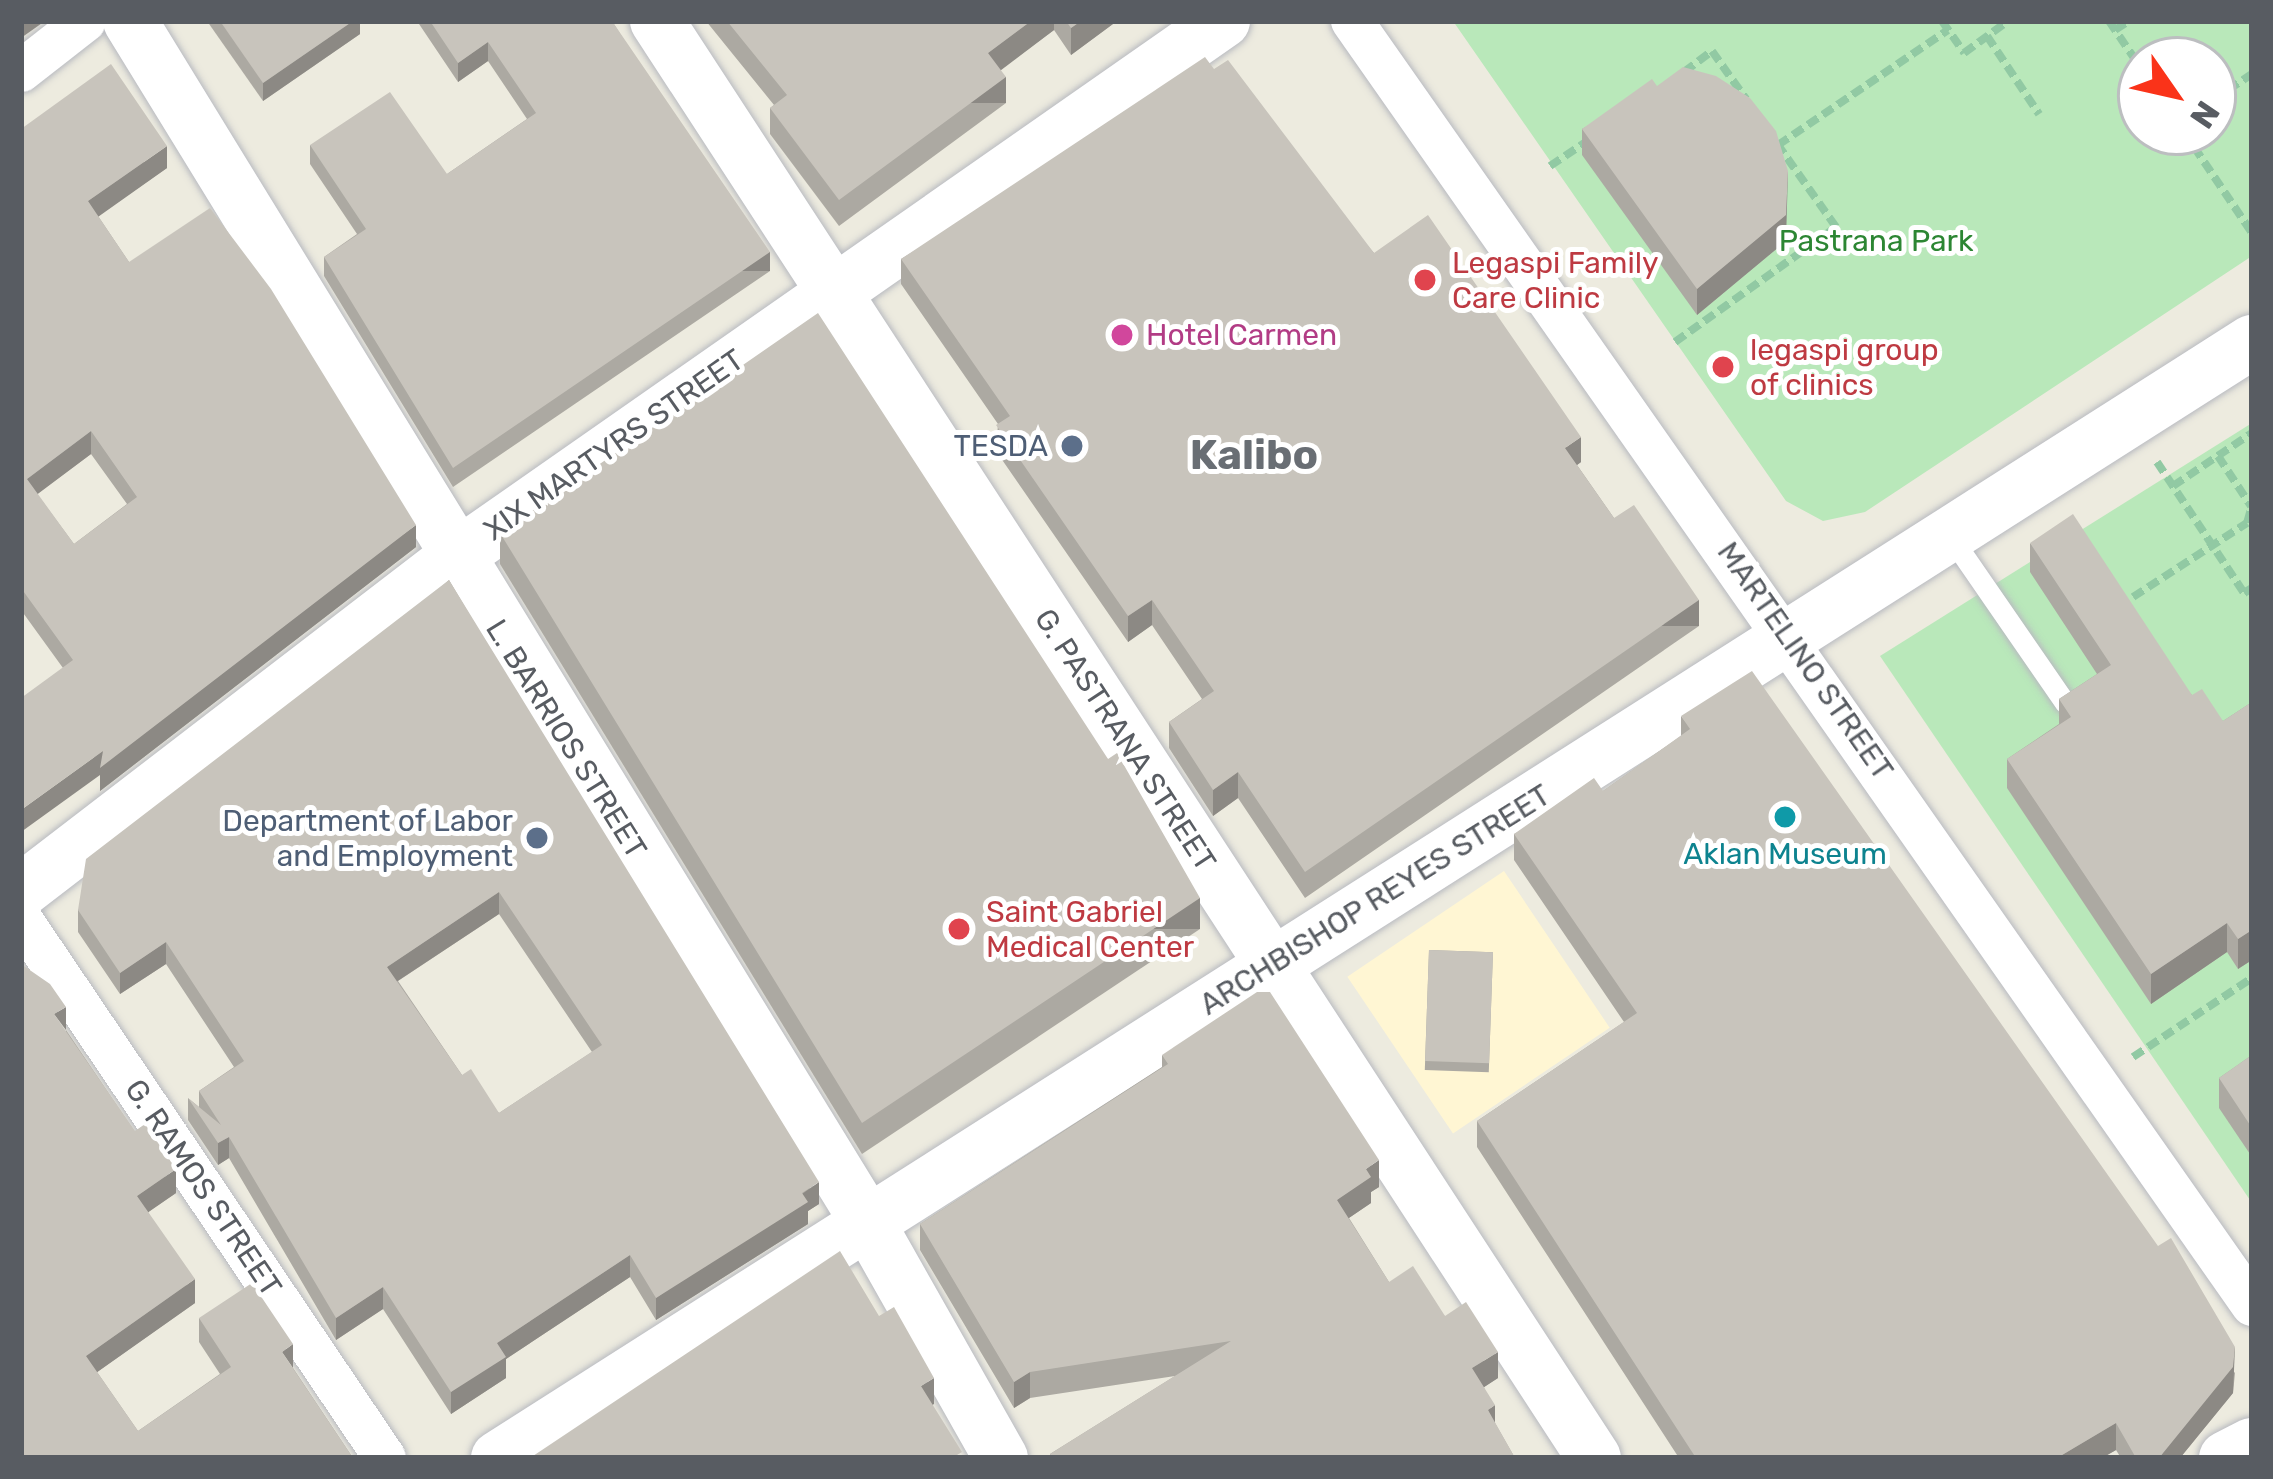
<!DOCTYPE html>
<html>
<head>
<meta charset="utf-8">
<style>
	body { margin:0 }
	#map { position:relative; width:2273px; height:1479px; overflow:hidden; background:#edebdf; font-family:Rubik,sans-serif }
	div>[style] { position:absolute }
	.commercial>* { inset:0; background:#fff6d3; transform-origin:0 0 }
	.green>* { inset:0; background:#b9e8ba }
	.path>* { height:8px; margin-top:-4px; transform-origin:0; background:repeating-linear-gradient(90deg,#91c9a3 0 12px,transparent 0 18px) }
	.roads { filter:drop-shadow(0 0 3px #b8bac0) drop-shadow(0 0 3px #b8bac0) }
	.service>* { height:21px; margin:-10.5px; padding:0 10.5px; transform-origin:10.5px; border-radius:10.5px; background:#fff }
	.minor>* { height:42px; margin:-21px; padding:0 21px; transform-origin:21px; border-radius:21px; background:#fff }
	.tertiary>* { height:54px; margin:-27px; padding:0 27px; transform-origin:27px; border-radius:27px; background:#fff }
	.wall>* { inset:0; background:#aca9a2; transform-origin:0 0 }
	.shaded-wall>* { inset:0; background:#8c8984; transform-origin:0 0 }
	.building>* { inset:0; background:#c8c4bc; transform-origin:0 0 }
	.dots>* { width:33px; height:33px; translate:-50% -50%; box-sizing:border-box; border:6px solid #fff; border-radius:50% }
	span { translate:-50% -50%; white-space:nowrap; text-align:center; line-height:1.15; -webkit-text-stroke:10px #fff; paint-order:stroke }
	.park-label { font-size:30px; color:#2c8633 }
	.health-label { font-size:30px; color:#be3a42 }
	.left { translate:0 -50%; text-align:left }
	.hotel-label { font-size:30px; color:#b23c85 }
	.street-label { font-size:30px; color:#585c62 }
	.service-label { font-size:30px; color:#4e5e75 }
	.right { translate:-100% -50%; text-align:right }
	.culture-label { font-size:30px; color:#0d838f }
	.district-label { font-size:42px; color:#696e74; font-weight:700 }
	.frame { position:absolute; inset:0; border:24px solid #585c62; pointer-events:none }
	.north { position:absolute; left:2117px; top:36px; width:120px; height:120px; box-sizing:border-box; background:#fff; border:3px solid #bcbec0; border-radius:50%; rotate:124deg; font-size:33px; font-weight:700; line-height:48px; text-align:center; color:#585c62 }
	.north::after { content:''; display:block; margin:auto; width:42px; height:54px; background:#fa3319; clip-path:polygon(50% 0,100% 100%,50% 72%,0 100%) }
</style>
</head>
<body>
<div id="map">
	<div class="commercial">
		<div style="left:1504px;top:871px;width:189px;height:189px;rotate:56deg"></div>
	</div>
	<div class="green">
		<div style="clip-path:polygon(evenodd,1453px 21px,2252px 21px,2252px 256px,1865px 512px,1823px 521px,1786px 501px,1453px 21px,2141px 60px,2213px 60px,2213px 132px,2141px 132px,2141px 60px)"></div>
		<div style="clip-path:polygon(2252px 423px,2252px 1203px,1880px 656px)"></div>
	</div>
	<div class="path">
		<div style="left:1942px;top:21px;width:39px;rotate:55deg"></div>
		<div style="left:1964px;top:53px;width:54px;rotate:-36deg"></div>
		<div style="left:2109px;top:21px;width:57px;rotate:55.8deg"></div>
		<div style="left:2115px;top:30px;width:17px;rotate:-33deg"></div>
		<div style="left:1987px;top:36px;width:94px;rotate:56.3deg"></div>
		<div style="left:1684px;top:72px;width:35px;rotate:-37deg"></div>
		<div style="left:1712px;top:51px;width:59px;rotate:54.7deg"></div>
		<div style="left:2213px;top:100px;width:47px;rotate:-33.7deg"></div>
		<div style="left:2184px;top:132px;width:122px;rotate:56deg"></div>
		<div style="left:1778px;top:145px;width:205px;rotate:-34.1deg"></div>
		<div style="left:1550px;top:166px;width:47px;rotate:-33.7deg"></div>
		<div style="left:1675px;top:342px;width:198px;rotate:-35.5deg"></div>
		<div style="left:1836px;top:227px;width:100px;rotate:-125.3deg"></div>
		<div style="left:2218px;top:456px;width:60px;rotate:56.6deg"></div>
		<div style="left:2157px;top:462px;width:157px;rotate:56.4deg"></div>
		<div style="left:2244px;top:593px;width:9px;rotate:-32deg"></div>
		<div style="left:2173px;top:486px;width:95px;rotate:-33.9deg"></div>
		<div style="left:2133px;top:597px;width:136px;rotate:-33deg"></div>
		<div style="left:2247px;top:523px;width:19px;rotate:-74deg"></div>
		<div style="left:2133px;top:1057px;width:143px;rotate:-33.6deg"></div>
	</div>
	<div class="roads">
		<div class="service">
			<div style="left:1950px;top:536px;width:203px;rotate:55.4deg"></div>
		</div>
		<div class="minor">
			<div style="left:1352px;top:21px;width:1568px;rotate:54.97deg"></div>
			<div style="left:21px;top:71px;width:81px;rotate:-38deg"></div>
			<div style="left:21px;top:919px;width:650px;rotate:55.97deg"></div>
		</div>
		<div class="tertiary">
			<div style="left:130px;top:21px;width:1410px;rotate:58.45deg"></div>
			<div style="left:868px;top:1223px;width:270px;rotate:60.5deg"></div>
			<div style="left:657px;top:21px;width:1715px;rotate:56.89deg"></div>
			<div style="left:21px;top:891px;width:546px;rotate:-37.56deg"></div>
			<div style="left:454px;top:558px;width:938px;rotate:-34.93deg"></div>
			<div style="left:498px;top:1458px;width:2079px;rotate:-32.47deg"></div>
			<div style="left:2226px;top:1458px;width:29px;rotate:-27deg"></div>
		</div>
	</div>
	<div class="wall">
		<div style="clip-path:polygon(207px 21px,360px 21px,360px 34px,263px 101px)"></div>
		<div style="clip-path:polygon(417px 21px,612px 21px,770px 271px,453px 487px,324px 276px,324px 257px,357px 234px,310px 164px,310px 145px,447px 174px,527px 119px,488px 61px,458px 82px)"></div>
		<div style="clip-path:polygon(706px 21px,1117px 21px,1071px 55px,1054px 30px,1000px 70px,1006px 103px,839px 226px,770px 134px,770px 108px,774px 105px)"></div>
		<div style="clip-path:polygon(1214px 69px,1374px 253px,1581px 462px,1577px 465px,1614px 518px,1699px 626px,1305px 898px,1238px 798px,1213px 816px,1169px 748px,1169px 722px,1202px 699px,1152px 625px,1128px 642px,996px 451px,998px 424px,901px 284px,901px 259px)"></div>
		<div style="clip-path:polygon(1657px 86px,1786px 241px,1697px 315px,1582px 155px,1582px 129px)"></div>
		<div style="clip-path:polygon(evenodd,21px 129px,167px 168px,98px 216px,129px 262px,416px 547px,100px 791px,100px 775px,63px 668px,21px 610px,21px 129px,91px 454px,127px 504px,74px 544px,37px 494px,91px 454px)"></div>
		<div style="clip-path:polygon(500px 533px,1108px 759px,1200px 929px,862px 1154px,500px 564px)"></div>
		<div style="clip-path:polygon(2030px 543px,2192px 695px,2223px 721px,2252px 702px,2252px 960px,2238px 969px,2227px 952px,2151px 1004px,2007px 788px,2007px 759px,2059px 724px,2059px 699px,2097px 674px,2030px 572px)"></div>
		<div style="clip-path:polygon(evenodd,449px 580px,819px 1204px,808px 1211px,808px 1224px,656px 1320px,630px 1277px,506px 1359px,506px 1378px,451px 1414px,383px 1309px,336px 1340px,229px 1158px,218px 1165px,188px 1120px,188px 1098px,199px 1107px,199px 1091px,234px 1067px,166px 964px,120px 994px,78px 932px,78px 910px,449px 580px,499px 914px,592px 1052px,499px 1113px,462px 1075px,398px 981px,499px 914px)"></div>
		<div style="clip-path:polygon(1681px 716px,2235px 1373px,2233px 1393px,2180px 1458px,2121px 1458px,2116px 1450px,2102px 1458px,1679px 1458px,1477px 1147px,1477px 1121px,1624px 1022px,1514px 860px,1514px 834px,1603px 791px,1681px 736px)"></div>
		<div style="left:1429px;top:950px;width:64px;height:120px;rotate:2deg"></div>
		<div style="clip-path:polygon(66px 1030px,176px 1193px,148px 1212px,195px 1303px,97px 1372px,138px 1431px,220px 1374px,199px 1342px,199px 1318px,293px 1368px,353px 1458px,21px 1458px)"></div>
		<div style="clip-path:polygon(1162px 1055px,1379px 1187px,1371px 1192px,1371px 1203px,1349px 1218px,1389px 1282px,1445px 1316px,1498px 1378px,1484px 1387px,1495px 1423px,1515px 1458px,1050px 1458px,1050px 1454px,1175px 1376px,1030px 1398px,1014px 1408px,920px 1250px,920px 1224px,1162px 1067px)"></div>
		<div style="clip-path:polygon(2252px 1055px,2252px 1157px,2219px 1108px,2219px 1078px)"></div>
	</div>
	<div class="shaded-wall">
		<div style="clip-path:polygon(21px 21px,45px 21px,21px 38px)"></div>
		<div style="clip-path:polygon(353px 21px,360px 21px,360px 34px,263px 101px,263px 83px)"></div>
		<div style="clip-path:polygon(1031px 21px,1054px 21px,1054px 30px,988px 80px,988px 53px)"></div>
		<div style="clip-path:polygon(1081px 21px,1117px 21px,1071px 55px,1071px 28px)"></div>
		<div style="clip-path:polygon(488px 42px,488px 61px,458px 82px,458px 63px)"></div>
		<div style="left:1006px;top:77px;width:26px;height:207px;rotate:90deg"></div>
		<div style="clip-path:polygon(167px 146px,167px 168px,88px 224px,88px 201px)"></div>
		<div style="clip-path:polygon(1788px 171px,1786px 241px,1697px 315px,1697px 289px)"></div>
		<div style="left:770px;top:252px;width:19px;height:384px;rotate:90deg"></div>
		<div style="clip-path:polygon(91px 431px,91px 454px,27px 502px,27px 479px)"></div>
		<div style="clip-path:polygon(1581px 437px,1581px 462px,1565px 474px,1565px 448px)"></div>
		<div style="clip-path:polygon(416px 525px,416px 547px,100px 791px,100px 775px,21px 832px,21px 810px)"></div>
		<div style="clip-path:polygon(1152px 600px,1152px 625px,1128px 642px,1128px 616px)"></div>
		<div style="left:1699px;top:600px;width:26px;height:479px;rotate:90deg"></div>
		<div style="clip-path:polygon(1238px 772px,1238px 798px,1213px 816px,1213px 790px)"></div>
		<div style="clip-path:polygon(499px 892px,499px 914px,387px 988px,387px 967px)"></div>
		<div style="left:1200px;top:898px;width:31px;height:406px;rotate:90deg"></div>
		<div style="clip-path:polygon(2227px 923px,2227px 952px,2151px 1004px,2151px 974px)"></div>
		<div style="clip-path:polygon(2252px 930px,2252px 960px,2238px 969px,2238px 939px)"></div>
		<div style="clip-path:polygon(166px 942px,166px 964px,120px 994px,120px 973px)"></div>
		<div style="clip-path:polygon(66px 1007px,66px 1030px,54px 1014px)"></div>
		<div style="clip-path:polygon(229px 1137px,229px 1158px,218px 1165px,218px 1143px)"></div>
		<div style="clip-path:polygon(1379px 1160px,1379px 1187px,1371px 1192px,1371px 1203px,1337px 1226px,1337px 1200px,1366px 1169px)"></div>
		<div style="clip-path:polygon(176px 1169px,176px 1193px,137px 1220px,137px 1196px)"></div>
		<div style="clip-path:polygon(819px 1182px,819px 1204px,808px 1211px,808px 1224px,656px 1320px,656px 1298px)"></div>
		<div style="clip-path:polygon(630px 1255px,630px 1277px,506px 1359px,506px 1378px,451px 1414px,451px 1392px,497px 1343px)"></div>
		<div style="clip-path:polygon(195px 1279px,195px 1303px,86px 1380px,86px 1356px)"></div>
		<div style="clip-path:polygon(383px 1287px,383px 1309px,336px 1340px,336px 1318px)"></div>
		<div style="clip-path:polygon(293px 1344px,293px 1368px,282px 1352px)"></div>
		<div style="clip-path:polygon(2235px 1347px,2233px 1393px,2180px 1458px,2159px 1458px)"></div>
		<div style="clip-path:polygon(1498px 1352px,1498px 1378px,1472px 1395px,1472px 1368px)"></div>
		<div style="clip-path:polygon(1030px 1372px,1030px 1398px,1014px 1408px,1014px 1382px)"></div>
		<div style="clip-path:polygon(934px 1378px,934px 1404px,921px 1412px,921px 1386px)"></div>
		<div style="clip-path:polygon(1495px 1405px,1495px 1431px,1488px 1410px)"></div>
		<div style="clip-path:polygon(2116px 1423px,2116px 1450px,2102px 1458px,2057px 1458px)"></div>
	</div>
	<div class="building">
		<div style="clip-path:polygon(220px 21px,353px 21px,263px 83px)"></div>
		<div style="clip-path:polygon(430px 21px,612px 21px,770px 252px,453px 468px,324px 257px,366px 229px,310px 145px,390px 92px,447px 174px,536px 113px,488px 42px,458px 63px)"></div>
		<div style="clip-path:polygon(727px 21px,1031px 21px,988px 53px,1006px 77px,839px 200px,770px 108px,787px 95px)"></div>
		<div style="clip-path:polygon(1066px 21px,1081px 21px,1071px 28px)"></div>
		<div style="clip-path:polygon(1205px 57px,1214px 69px,1228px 60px,1374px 253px,1428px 215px,1581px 437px,1565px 448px,1614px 518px,1634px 505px,1699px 600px,1305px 872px,1238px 772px,1213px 790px,1169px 722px,1214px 691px,1152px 600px,1128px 616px,996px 425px,1010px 416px,901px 259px)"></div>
		<div style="clip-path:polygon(evenodd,111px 64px,167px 146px,88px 201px,129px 262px,210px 208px,271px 289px,416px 525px,100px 768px,103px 751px,21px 810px,21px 698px,73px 660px,21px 588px,21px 129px,111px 64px,91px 431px,137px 497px,74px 544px,27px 479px,91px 431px)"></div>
		<div style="clip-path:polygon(1683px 67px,1716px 76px,1750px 98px,1776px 131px,1788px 171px,1786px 215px,1697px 289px,1582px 129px,1652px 79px,1657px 86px)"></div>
		<div style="clip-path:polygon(818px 313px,1108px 759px,1117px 753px,1200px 898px,862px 1123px,500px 533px)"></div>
		<div style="clip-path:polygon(2073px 514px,2192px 695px,2202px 689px,2223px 721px,2252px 702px,2252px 930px,2238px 939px,2227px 923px,2151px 974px,2007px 759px,2071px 717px,2059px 699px,2111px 665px,2030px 543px)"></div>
		<div style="clip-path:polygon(evenodd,449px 580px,819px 1182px,802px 1193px,808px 1202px,656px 1298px,630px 1255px,497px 1343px,506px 1357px,451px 1392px,383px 1287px,336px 1318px,229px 1137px,218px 1143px,188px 1098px,221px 1125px,199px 1091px,244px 1061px,166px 942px,120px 973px,78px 910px,86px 859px,449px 580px,499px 892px,602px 1045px,499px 1113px,471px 1069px,462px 1075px,387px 967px,499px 892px)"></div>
		<div style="clip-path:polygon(1752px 671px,2158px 1246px,2171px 1238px,2235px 1347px,2233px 1367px,2159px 1458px,2136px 1458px,2116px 1423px,2057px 1458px,1696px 1458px,1477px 1121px,1637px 1013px,1514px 834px,1594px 778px,1603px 791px,1690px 729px,1681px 716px)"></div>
		<div style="left:1429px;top:950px;width:64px;height:111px;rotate:2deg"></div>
		<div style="clip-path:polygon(21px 964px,50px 984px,66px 1007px,54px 1014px,135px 1131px,145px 1124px,176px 1169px,137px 1196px,195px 1279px,86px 1356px,138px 1431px,231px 1367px,199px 1318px,252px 1283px,293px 1344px,282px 1352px,353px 1458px,21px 1458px)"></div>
		<div style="clip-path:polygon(1257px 992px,1270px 992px,1379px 1160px,1366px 1169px,1371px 1177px,1337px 1200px,1389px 1282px,1413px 1266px,1445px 1316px,1466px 1302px,1498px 1352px,1472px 1368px,1495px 1405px,1488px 1410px,1515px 1458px,1052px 1458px,1050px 1454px,1231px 1341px,1030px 1372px,1014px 1382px,920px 1224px,1168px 1064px,1162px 1055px)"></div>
		<div style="clip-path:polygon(2252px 1055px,2252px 1128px,2219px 1078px)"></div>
		<div style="clip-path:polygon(840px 1251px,879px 1316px,894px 1307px,934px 1378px,921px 1386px,962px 1452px,952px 1458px,530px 1458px)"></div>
	</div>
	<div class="dots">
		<div style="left:1425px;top:280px;background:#e0444e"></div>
		<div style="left:1122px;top:335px;background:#d1479c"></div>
		<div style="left:1723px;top:367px;background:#e0444e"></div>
		<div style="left:1072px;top:446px;background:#5c6f8a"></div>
		<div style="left:1785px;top:817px;background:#0f9aa8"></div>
		<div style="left:537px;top:838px;background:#5c6f8a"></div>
		<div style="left:959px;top:929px;background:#e0444e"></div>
	</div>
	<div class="park-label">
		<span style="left:1876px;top:241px">Pastrana Park</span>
	</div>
	<div class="health-label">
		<span class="left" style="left:1452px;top:280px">Legaspi Family<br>Care Clinic</span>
		<span class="left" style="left:1750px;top:367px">legaspi group<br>of clinics</span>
		<span class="left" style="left:986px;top:929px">Saint Gabriel<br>Medical Center</span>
	</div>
	<div class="hotel-label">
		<span class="left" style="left:1146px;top:335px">Hotel Carmen</span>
	</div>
	<div class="street-label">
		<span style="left:614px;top:445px;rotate:-35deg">XIX MARTYRS STREET</span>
		<span style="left:1805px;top:661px;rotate:55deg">MARTELINO STREET</span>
		<span style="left:566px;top:739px;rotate:58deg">L. BARRIOS STREET</span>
		<span style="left:1125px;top:740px;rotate:57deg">G. PASTRANA STREET</span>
		<span style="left:1375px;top:900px;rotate:-32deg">ARCHBISHOP REYES STREET</span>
		<span style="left:203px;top:1188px;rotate:56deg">G. RAMOS STREET</span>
	</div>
	<div class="service-label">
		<span class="right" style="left:1048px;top:446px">TESDA</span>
		<span class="right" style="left:513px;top:838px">Department of Labor<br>and Employment</span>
	</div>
	<div class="culture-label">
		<span style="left:1785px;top:854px">Aklan Museum</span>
	</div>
	<div class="district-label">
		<span style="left:1254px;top:455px">Kalibo</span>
	</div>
	<div class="frame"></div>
	<div class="north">N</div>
</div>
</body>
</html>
